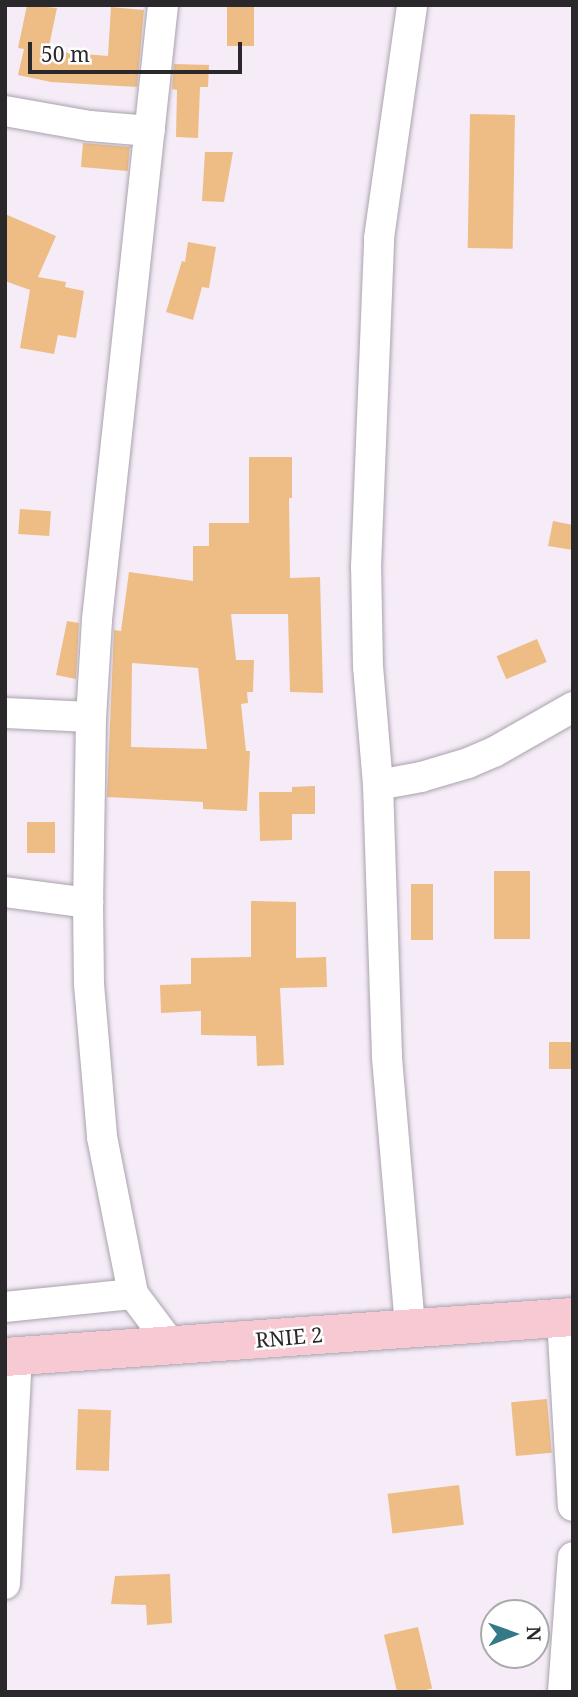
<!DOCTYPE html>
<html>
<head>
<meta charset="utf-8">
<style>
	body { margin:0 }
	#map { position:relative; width:578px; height:1697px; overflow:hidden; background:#f5ecf7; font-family:"Noto Serif",serif }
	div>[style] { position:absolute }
	.building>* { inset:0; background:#eebd85; transform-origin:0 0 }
	.roads { filter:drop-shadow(0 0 2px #aaa2ad) drop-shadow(0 0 2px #aaa2ad) }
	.minor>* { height:30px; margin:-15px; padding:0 15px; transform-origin:15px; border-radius:15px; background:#fff }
	.major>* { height:38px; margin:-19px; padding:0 19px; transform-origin:19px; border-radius:19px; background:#f7cad3 }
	span { translate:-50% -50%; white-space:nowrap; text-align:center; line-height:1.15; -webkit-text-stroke:5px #fff; paint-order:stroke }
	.street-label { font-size:21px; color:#2b282c }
	.frame { position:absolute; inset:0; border:7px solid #2b282c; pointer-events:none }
	.north { position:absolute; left:480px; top:1599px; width:70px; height:70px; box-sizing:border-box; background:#fff; border:2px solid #aaa9ab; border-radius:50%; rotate:89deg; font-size:19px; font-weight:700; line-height:28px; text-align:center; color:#2b282c }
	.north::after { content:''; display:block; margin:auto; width:24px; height:32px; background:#337986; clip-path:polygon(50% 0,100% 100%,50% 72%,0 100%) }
	.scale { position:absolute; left:28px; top:42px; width:214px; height:32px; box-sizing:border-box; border:4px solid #2b282c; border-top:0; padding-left:9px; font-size:21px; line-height:24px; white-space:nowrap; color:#2b282c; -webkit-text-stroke:5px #fff; paint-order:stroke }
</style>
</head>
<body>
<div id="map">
	<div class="building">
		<div style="clip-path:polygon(27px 5px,57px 8px,48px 51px,108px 56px,111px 7px,144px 10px,137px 87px,51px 82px,18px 75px,24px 49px,18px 48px)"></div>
		<div style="left:227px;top:5px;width:27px;height:41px"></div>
		<div style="clip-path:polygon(174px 64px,209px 65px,208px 87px,200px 87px,198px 138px,176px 137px,177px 90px,172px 89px)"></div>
		<div style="left:470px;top:114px;width:45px;height:134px;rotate:1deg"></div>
		<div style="left:83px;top:143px;width:47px;height:24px;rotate:5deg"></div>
		<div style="clip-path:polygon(205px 152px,233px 152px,224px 202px,202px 201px)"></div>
		<div style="clip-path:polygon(5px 214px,56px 236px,38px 277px,66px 282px,65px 287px,84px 291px,76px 338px,58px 335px,54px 354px,20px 348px,30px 290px,5px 281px)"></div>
		<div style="clip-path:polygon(188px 242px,216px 247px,209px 288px,202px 287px,193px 320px,166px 312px,182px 261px,185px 262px)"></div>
		<div style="clip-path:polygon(evenodd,249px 457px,292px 457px,292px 498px,289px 498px,290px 578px,320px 577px,323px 693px,290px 692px,288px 614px,231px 614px,236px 660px,254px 660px,253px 692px,247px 692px,248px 703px,241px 704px,246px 751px,250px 751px,247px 811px,203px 809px,203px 802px,107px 797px,114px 630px,121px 631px,129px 572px,193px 581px,193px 546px,209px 546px,209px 523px,249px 523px,249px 457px,132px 663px,198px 668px,207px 749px,131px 747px,132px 663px)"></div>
		<div style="left:20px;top:509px;width:31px;height:25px;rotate:4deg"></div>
		<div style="clip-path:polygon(553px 521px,573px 525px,573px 550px,548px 546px)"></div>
		<div style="clip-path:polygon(67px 621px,79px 623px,76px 679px,56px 675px)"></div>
		<div style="left:537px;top:639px;width:25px;height:44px;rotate:67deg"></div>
		<div style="clip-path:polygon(315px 786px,315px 814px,292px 814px,292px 840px,260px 841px,259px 792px,292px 792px,292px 787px)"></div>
		<div style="left:27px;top:822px;width:28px;height:31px"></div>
		<div style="left:494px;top:871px;width:36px;height:68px"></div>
		<div style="left:411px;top:884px;width:22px;height:56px"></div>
		<div style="clip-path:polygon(251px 901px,296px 902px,296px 958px,326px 957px,327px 987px,280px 988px,284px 1065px,257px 1066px,256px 1036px,201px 1035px,201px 1011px,161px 1013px,160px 985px,191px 984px,191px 958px,251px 957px)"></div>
		<div style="left:549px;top:1042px;width:24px;height:27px"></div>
		<div style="left:547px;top:1399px;width:54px;height:36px;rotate:85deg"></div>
		<div style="left:78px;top:1409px;width:33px;height:61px;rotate:2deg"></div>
		<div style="left:459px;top:1485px;width:40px;height:72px;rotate:83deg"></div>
		<div style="clip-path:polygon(170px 1574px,172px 1623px,147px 1625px,146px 1605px,111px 1604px,115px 1576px)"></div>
		<div style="left:418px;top:1627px;width:63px;height:35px;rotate:77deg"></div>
	</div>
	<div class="roads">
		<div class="minor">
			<div style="left:163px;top:5px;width:619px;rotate:96.13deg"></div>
			<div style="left:97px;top:620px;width:97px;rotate:93.5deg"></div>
			<div style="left:91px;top:717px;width:186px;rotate:90.9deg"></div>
			<div style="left:88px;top:903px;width:81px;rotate:89.3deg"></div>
			<div style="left:89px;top:984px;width:154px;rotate:85.1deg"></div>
			<div style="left:102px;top:1137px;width:160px;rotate:78.8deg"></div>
			<div style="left:133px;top:1294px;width:66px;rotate:53deg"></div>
			<div style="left:5px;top:111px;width:86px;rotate:10deg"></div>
			<div style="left:90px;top:126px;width:60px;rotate:4.8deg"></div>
			<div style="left:5px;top:713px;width:86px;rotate:2.7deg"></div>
			<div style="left:378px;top:785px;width:44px;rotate:-10.5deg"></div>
			<div style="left:421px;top:777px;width:49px;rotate:-16.6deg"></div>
			<div style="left:468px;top:763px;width:28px;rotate:-23deg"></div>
			<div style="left:494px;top:752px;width:91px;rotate:-29.7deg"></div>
			<div style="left:5px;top:892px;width:84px;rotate:7.5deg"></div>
			<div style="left:5px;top:1307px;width:129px;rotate:-5.8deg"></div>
			<div style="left:562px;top:1318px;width:188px;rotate:86.7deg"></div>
			<div style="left:410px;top:1326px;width:271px;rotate:-94.9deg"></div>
			<div style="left:387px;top:1056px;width:271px;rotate:-91.9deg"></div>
			<div style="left:378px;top:785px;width:118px;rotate:-94.8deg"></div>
			<div style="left:368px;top:667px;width:100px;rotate:-91.1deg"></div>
			<div style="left:366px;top:567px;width:329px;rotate:-87.7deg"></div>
			<div style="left:379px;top:238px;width:235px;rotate:-81.9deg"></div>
			<div style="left:5px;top:1584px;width:228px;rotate:-87deg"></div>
			<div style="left:563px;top:1692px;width:135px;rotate:-85.8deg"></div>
		</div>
		<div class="major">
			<div style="left:5px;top:1357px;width:569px;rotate:-4.03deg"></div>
		</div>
	</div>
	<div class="street-label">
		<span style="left:289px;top:1337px;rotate:-5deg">RNIE 2</span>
	</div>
	<div class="frame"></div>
	<div class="north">N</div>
	<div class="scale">50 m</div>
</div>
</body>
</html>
